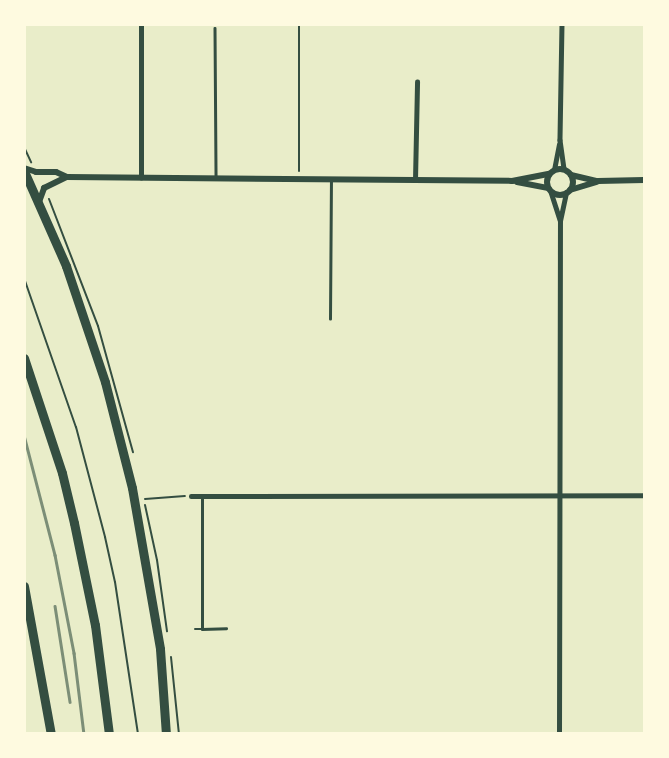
<!DOCTYPE html>
<html>
<head>
<meta charset="utf-8">
<style>
	body { margin:0 }
	#map { position:relative; width:669px; height:758px; overflow:hidden; background:#e9edc9; font-family:Cabin,sans-serif }
	div>[style] { position:absolute }
	.path>* { height:2px; margin:-1px; padding:0 1px; transform-origin:1px; border-radius:1px; background:#344e41 }
	.service>* { height:2.5px; margin:-1.25px; padding:0 1.25px; transform-origin:1.25px; border-radius:1.25px; background:#344e41 }
	.minor>* { height:4.5px; margin:-2.25px; padding:0 2.25px; transform-origin:2.25px; border-radius:2.25px; background:#344e41 }
	.tertiary>* { height:6px; margin:-3px; padding:0 3px; transform-origin:3px; border-radius:3px; background:#344e41 }
	.tertiary>.ring { margin:-3px; padding:0; box-sizing:content-box; background:none; border:6px solid #344e41; border-radius:50% }
	.motorway>* { height:9px; margin:-4.5px; padding:0 4.5px; transform-origin:4.5px; border-radius:4.5px; background:#344e41 }
	.rail>* { height:2.5px; margin:-1.25px; padding:0 1.25px; transform-origin:1.25px; border-radius:1.25px; background:#7c8e77 }
	span { translate:-50% -50%; white-space:nowrap; text-align:center; line-height:1.15; -webkit-text-stroke:5px #fefae0; paint-order:stroke }
	.frame { position:absolute; inset:0; border:26px solid #fefae0; pointer-events:none }
</style>
</head>
<body>
<div id="map">
	<div class="path">
		<div style="left:24px;top:147px;width:17px;rotate:65deg"></div>
		<div style="left:299px;top:171px;width:147px;rotate:-90deg"></div>
		<div style="left:49px;top:199px;width:136px;rotate:68.9deg"></div>
		<div style="left:98px;top:326px;width:131px;rotate:74.5deg"></div>
		<div style="left:24px;top:278px;width:158px;rotate:70.8deg"></div>
		<div style="left:76px;top:427px;width:114px;rotate:75.2deg"></div>
		<div style="left:105px;top:537px;width:46px;rotate:77.5deg"></div>
		<div style="left:115px;top:582px;width:154px;rotate:81.4deg"></div>
		<div style="left:145px;top:499px;width:40px;rotate:-4.3deg"></div>
		<div style="left:145px;top:505px;width:56px;rotate:77.7deg"></div>
		<div style="left:157px;top:560px;width:72px;rotate:82deg"></div>
		<div style="left:171px;top:657px;width:77px;rotate:84.1deg"></div>
	</div>
	<div class="service">
		<div style="left:215px;top:28px;width:150px;rotate:89.6deg"></div>
		<div style="left:330px;top:319px;width:140px;rotate:-89.6deg"></div>
		<div style="left:195px;top:629px;width:7px"></div>
		<div style="left:202px;top:629px;width:133px;rotate:-90deg"></div>
		<div style="left:202px;top:629px;width:24px;rotate:-2deg"></div>
	</div>
	<div class="minor">
		<div style="left:562px;top:24px;width:116px;rotate:91deg"></div>
		<div style="left:560px;top:140px;width:29px;rotate:82deg"></div>
		<div style="left:554px;top:170px;width:26px;rotate:-79deg"></div>
		<div style="left:141px;top:178px;width:154px;rotate:-90deg"></div>
		<div style="left:415px;top:180px;width:98px;rotate:-88.8deg"></div>
		<div style="left:551px;top:192px;width:29px;rotate:72deg"></div>
		<div style="left:191px;top:496px;width:453px;rotate:-0.1deg"></div>
		<div style="left:559px;top:734px;width:513px;rotate:-89.89deg"></div>
		<div style="left:560px;top:221px;width:29px;rotate:-78deg"></div>
	</div>
	<div class="tertiary">
		<div style="left:24px;top:168px;width:13px;rotate:18deg"></div>
		<div style="left:36px;top:172px;width:20px"></div>
		<div style="left:56px;top:172px;width:12px;rotate:24deg"></div>
		<div class="ring" style="left:547px;top:169px;width:20px;height:20px"></div>
		<div style="left:571px;top:175px;width:28px;rotate:13deg"></div>
		<div style="left:598px;top:181px;width:46px;rotate:-1.2deg"></div>
		<div style="left:517px;top:182px;width:32px;rotate:11deg"></div>
		<div style="left:570px;top:190px;width:27px;rotate:-17deg"></div>
		<div style="left:39px;top:202px;width:15px;rotate:-70deg"></div>
		<div style="left:44px;top:188px;width:25px;rotate:-26deg"></div>
		<div style="left:67px;top:177px;width:445px;rotate:0.5deg"></div>
		<div style="left:512px;top:181px;width:38px;rotate:-11deg"></div>
	</div>
	<div class="motorway">
		<div style="left:24px;top:171px;width:104px;rotate:66.1deg"></div>
		<div style="left:66px;top:266px;width:122px;rotate:71.4deg"></div>
		<div style="left:105px;top:382px;width:109px;rotate:75.7deg"></div>
		<div style="left:132px;top:488px;width:163px;rotate:80.1deg"></div>
		<div style="left:160px;top:649px;width:85px;rotate:86deg"></div>
		<div style="left:24px;top:358px;width:121px;rotate:71.7deg"></div>
		<div style="left:62px;top:473px;width:51px;rotate:76.5deg"></div>
		<div style="left:74px;top:523px;width:104px;rotate:78.4deg"></div>
		<div style="left:95px;top:625px;width:110px;rotate:82.7deg"></div>
		<div style="left:24px;top:586px;width:150px;rotate:79.7deg"></div>
	</div>
	<div class="rail">
		<div style="left:24px;top:435px;width:124px;rotate:75.5deg"></div>
		<div style="left:55px;top:555px;width:100px;rotate:79deg"></div>
		<div style="left:74px;top:653px;width:82px;rotate:83deg"></div>
		<div style="left:55px;top:606px;width:97px;rotate:81.1deg"></div>
	</div>
	<div class="frame"></div>
</div>
</body>
</html>
